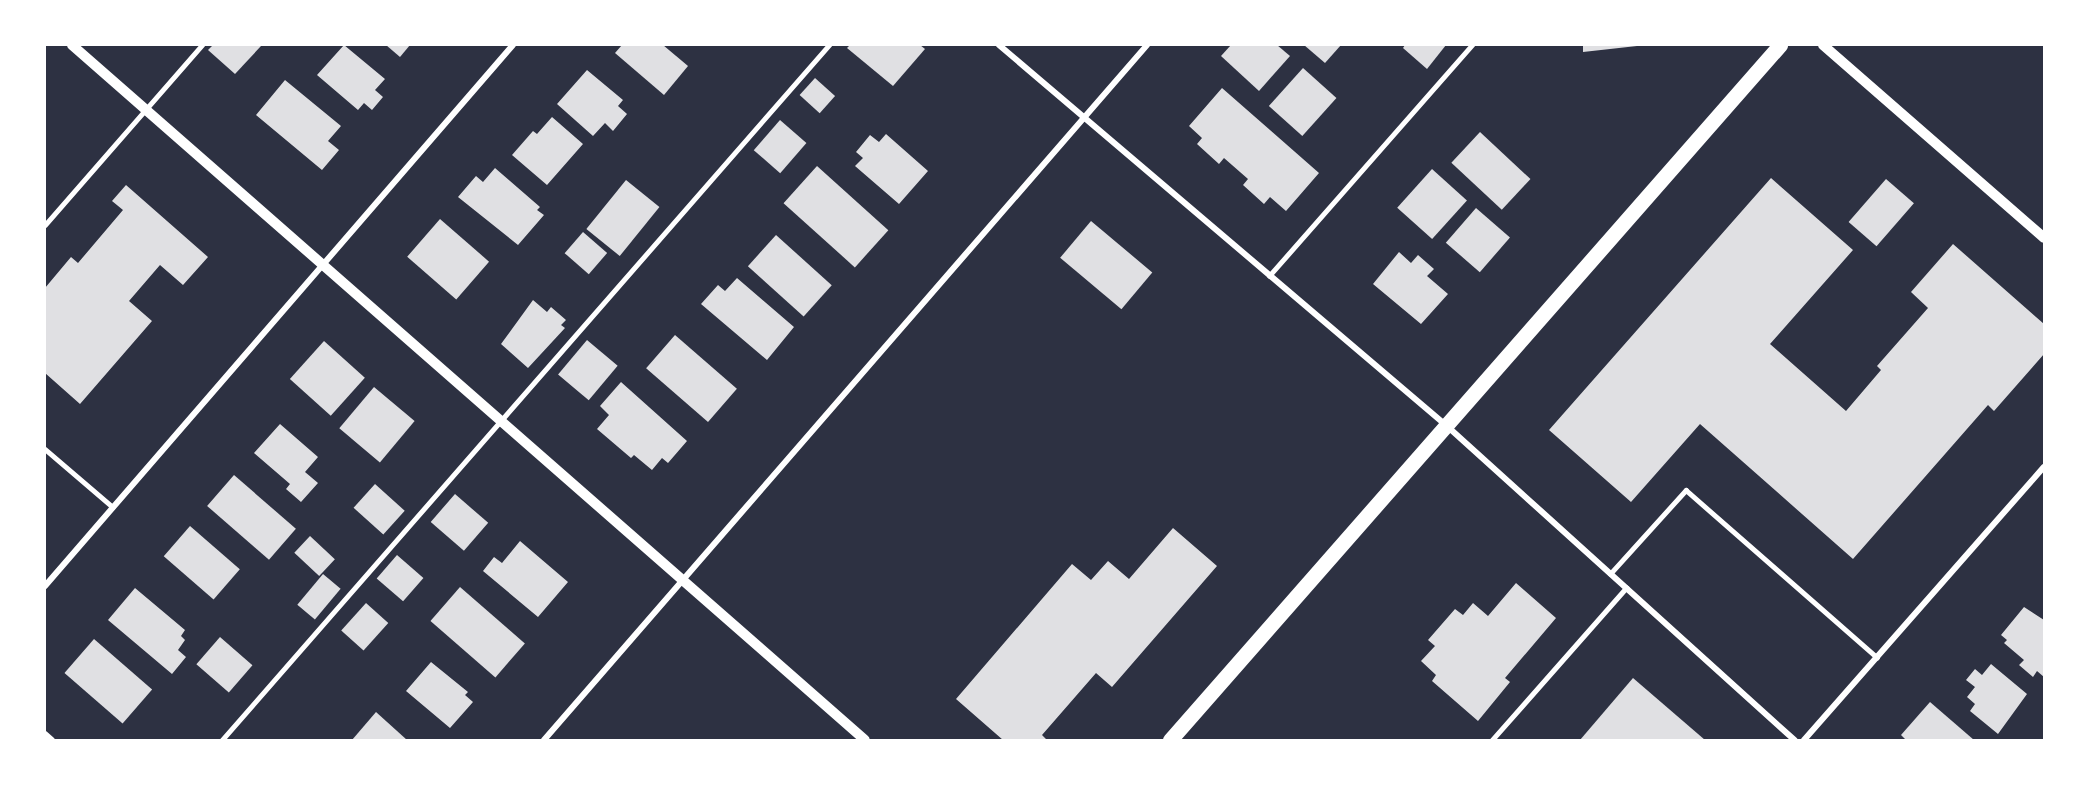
<!DOCTYPE html>
<html>
<head>
<meta charset="utf-8">
<style>
	body { margin:0 }
	#map { position:relative; width:2089px; height:785px; overflow:hidden; background:#2d3142; font-family:Commissioner,sans-serif }
	div>[style] { position:absolute }
	.building>* { inset:0; background:#e0e0e3; transform-origin:0 0 }
	.service>* { height:4.5px; margin:-2.25px; padding:0 2.25px; transform-origin:2.25px; border-radius:2.25px; background:#fff }
	.minor>* { height:6px; margin:-3px; padding:0 3px; transform-origin:3px; border-radius:3px; background:#fff }
	.tertiary>* { height:10px; margin:-5px; padding:0 5px; transform-origin:5px; border-radius:5px; background:#fff }
	.primary>* { height:15px; margin:-7.5px; padding:0 7.5px; transform-origin:7.5px; border-radius:7.5px; background:#fff }
	span { translate:-50% -50%; white-space:nowrap; text-align:center; line-height:1.15; -webkit-text-stroke:6px #fff; paint-order:stroke }
	.frame { position:absolute; inset:0; border:46px solid #fff; pointer-events:none }
</style>
</head>
<body>
<div id="map">
	<div class="building">
		<div style="clip-path:polygon(213px 45px,259px 45px,261px 46px,235px 74px,208px 50px)"></div>
		<div style="clip-path:polygon(344px 45px,385px 79px,375px 90px,383px 97px,372px 110px,364px 103px,358px 110px,317px 75px)"></div>
		<div style="clip-path:polygon(386px 45px,410px 45px,400px 57px)"></div>
		<div style="clip-path:polygon(622px 45px,663px 45px,688px 66px,664px 95px,615px 53px)"></div>
		<div style="clip-path:polygon(850px 45px,920px 45px,925px 49px,893px 86px,847px 48px)"></div>
		<div style="clip-path:polygon(1231px 45px,1277px 45px,1290px 56px,1259px 91px,1221px 56px)"></div>
		<div style="clip-path:polygon(1304px 45px,1341px 45px,1325px 63px)"></div>
		<div style="clip-path:polygon(1405px 45px,1446px 45px,1427px 69px,1403px 48px)"></div>
		<div style="clip-path:polygon(1583px 45px,1646px 45px,1583px 52px)"></div>
		<div style="left:1303px;top:68px;width:45px;height:51px;rotate:42deg"></div>
		<div style="clip-path:polygon(587px 70px,623px 100px,618px 106px,627px 114px,613px 131px,605px 123px,593px 136px,557px 104px)"></div>
		<div style="left:815px;top:78px;width:27px;height:23px;rotate:42deg"></div>
		<div style="clip-path:polygon(285px 80px,341px 126px,328px 141px,339px 150px,322px 170px,256px 115px)"></div>
		<div style="clip-path:polygon(1222px 88px,1319px 173px,1286px 211px,1270px 197px,1264px 204px,1243px 185px,1248px 179px,1224px 158px,1219px 164px,1197px 144px,1202px 138px,1189px 126px)"></div>
		<div style="clip-path:polygon(552px 117px,583px 144px,547px 185px,512px 155px,533px 131px,537px 134px)"></div>
		<div style="left:780px;top:120px;width:35px;height:40px;rotate:41deg"></div>
		<div style="left:1480px;top:132px;width:69px;height:42px;rotate:43deg"></div>
		<div style="clip-path:polygon(886px 134px,928px 171px,899px 204px,855px 166px,863px 158px,856px 152px,870px 135px,879px 142px)"></div>
		<div style="left:817px;top:166px;width:96px;height:50px;rotate:42deg"></div>
		<div style="clip-path:polygon(495px 168px,540px 207px,537px 210px,544px 215px,518px 245px,458px 197px,476px 176px,483px 182px)"></div>
		<div style="left:1432px;top:169px;width:47px;height:52px;rotate:42deg"></div>
		<div style="clip-path:polygon(1771px 178px,1853px 250px,1770px 344px,1846px 411px,1881px 370px,1877px 366px,1928px 308px,1911px 292px,1953px 244px,2044px 324px,2044px 354px,1994px 411px,1988px 405px,1853px 559px,1700px 424px,1631px 502px,1549px 430px)"></div>
		<div style="left:1886px;top:179px;width:37px;height:57px;rotate:41deg"></div>
		<div style="left:626px;top:180px;width:43px;height:63px;rotate:39deg"></div>
		<div style="clip-path:polygon(126px 185px,208px 257px,183px 285px,160px 265px,129px 301px,152px 321px,80px 404px,45px 373px,45px 288px,71px 257px,78px 263px,123px 210px,112px 201px)"></div>
		<div style="left:1476px;top:208px;width:45px;height:46px;rotate:41deg"></div>
		<div style="left:440px;top:219px;width:65px;height:50px;rotate:41deg"></div>
		<div style="left:1091px;top:221px;width:80px;height:48px;rotate:40deg"></div>
		<div style="left:583px;top:232px;width:32px;height:28px;rotate:41deg"></div>
		<div style="left:776px;top:235px;width:75px;height:42px;rotate:42deg"></div>
		<div style="clip-path:polygon(1399px 252px,1411px 263px,1418px 255px,1434px 269px,1427px 276px,1448px 294px,1421px 324px,1373px 284px)"></div>
		<div style="clip-path:polygon(737px 278px,794px 327px,767px 360px,701px 304px,718px 285px,725px 291px)"></div>
		<div style="clip-path:polygon(533px 300px,547px 312px,551px 307px,566px 320px,561px 325px,565px 328px,528px 368px,501px 344px)"></div>
		<div style="left:675px;top:335px;width:82px;height:44px;rotate:41deg"></div>
		<div style="left:587px;top:340px;width:40px;height:45px;rotate:40deg"></div>
		<div style="left:324px;top:341px;width:55px;height:51px;rotate:42deg"></div>
		<div style="clip-path:polygon(621px 382px,687px 441px,668px 463px,662px 458px,652px 470px,634px 455px,631px 458px,597px 429px,609px 415px,600px 406px)"></div>
		<div style="left:374px;top:387px;width:53px;height:54px;rotate:40deg"></div>
		<div style="clip-path:polygon(280px 424px,318px 457px,305px 472px,318px 483px,301px 502px,286px 489px,290px 484px,254px 453px)"></div>
		<div style="left:234px;top:475px;width:82px;height:41px;rotate:41deg"></div>
		<div style="left:375px;top:484px;width:40px;height:32px;rotate:42deg"></div>
		<div style="left:455px;top:494px;width:44px;height:37px;rotate:41deg"></div>
		<div style="left:190px;top:526px;width:66px;height:40px;rotate:41deg"></div>
		<div style="clip-path:polygon(1173px 528px,1217px 566px,1112px 687px,1096px 673px,1042px 735px,1047px 740px,1003px 740px,956px 699px,1072px 564px,1091px 580px,1108px 561px,1129px 579px)"></div>
		<div style="left:310px;top:536px;width:34px;height:23px;rotate:43deg"></div>
		<div style="clip-path:polygon(520px 541px,568px 582px,538px 617px,483px 571px,494px 557px,502px 563px)"></div>
		<div style="left:397px;top:555px;width:35px;height:31px;rotate:41deg"></div>
		<div style="left:323px;top:574px;width:23px;height:40px;rotate:40deg"></div>
		<div style="clip-path:polygon(1516px 583px,1556px 618px,1505px 678px,1510px 682px,1478px 721px,1432px 681px,1436px 675px,1421px 661px,1435px 646px,1428px 640px,1455px 609px,1463px 615px,1473px 603px,1488px 616px)"></div>
		<div style="left:460px;top:587px;width:86px;height:45px;rotate:41deg"></div>
		<div style="clip-path:polygon(135px 588px,185px 630px,181px 636px,185px 640px,178px 650px,186px 657px,172px 674px,108px 620px)"></div>
		<div style="left:366px;top:603px;width:30px;height:37px;rotate:42deg"></div>
		<div style="clip-path:polygon(2024px 607px,2044px 620px,2044px 677px,2037px 671px,2033px 677px,2019px 665px,2024px 660px,2004px 643px,2007px 640px,2001px 635px)"></div>
		<div style="left:220px;top:637px;width:43px;height:36px;rotate:41deg"></div>
		<div style="left:94px;top:639px;width:77px;height:45px;rotate:41deg"></div>
		<div style="clip-path:polygon(431px 662px,468px 692px,465px 695px,473px 702px,450px 728px,406px 691px)"></div>
		<div style="clip-path:polygon(1991px 664px,2027px 694px,1998px 734px,1970px 711px,1975px 704px,1967px 697px,1975px 687px,1966px 680px,1975px 669px,1982px 675px)"></div>
		<div style="clip-path:polygon(1633px 678px,1705px 740px,1580px 740px)"></div>
		<div style="clip-path:polygon(1930px 702px,1974px 740px,1906px 740px,1901px 735px)"></div>
		<div style="clip-path:polygon(376px 712px,407px 740px,352px 740px)"></div>
	</div>
	<div class="service">
		<div style="left:45px;top:225px;width:239px;rotate:-48.9deg"></div>
		<div style="left:1269px;top:276px;width:308px;rotate:-48.7deg"></div>
		<div style="left:45px;top:449px;width:89px;rotate:40.5deg"></div>
		<div style="left:1610px;top:574px;width:113px;rotate:-47.9deg"></div>
		<div style="left:1686px;top:490px;width:254px;rotate:41.2deg"></div>
		<div style="left:222px;top:740px;width:923px;rotate:-48.87deg"></div>
		<div style="left:1492px;top:740px;width:203px;rotate:-48.6deg"></div>
	</div>
	<div class="minor">
		<div style="left:999px;top:45px;width:590px;rotate:40.39deg"></div>
		<div style="left:1448px;top:427px;width:467px;rotate:42.1deg"></div>
		<div style="left:45px;top:586px;width:715px;rotate:-49.14deg"></div>
		<div style="left:45px;top:734px;width:9px;rotate:41deg"></div>
		<div style="left:544px;top:740px;width:920px;rotate:-49.05deg"></div>
		<div style="left:1804px;top:740px;width:363px;rotate:-48.7deg"></div>
	</div>
	<div class="tertiary">
		<div style="left:72px;top:45px;width:1054px;rotate:41.23deg"></div>
		<div style="left:1823px;top:45px;width:293px;rotate:41.1deg"></div>
	</div>
	<div class="primary">
		<div style="left:1170px;top:740px;width:925px;rotate:-48.73deg"></div>
	</div>
	<div class="frame"></div>
</div>
</body>
</html>
